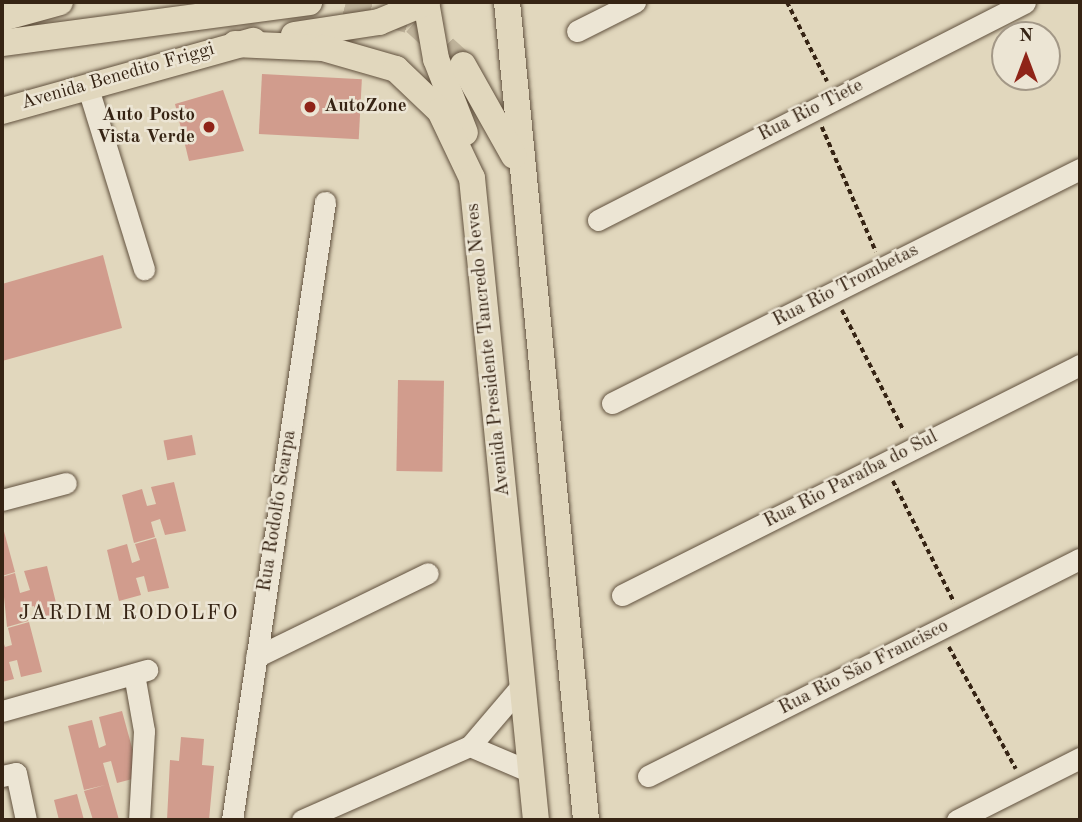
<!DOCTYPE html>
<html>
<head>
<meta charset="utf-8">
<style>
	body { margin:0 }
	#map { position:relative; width:1082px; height:822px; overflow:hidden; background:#e1d7bd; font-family:"Old Standard TT",serif }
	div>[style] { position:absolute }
	.building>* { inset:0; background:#d19c8d; transform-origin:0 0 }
	.major-tunnel>* { height:26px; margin-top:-13px; transform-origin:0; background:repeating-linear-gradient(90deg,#bfb39b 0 26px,transparent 0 39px) }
	.path>* { height:3.5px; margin-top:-1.75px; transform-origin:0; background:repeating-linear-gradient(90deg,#362414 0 5px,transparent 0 8.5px) }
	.roads { filter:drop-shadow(0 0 2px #61513e) drop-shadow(0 0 2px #61513e) }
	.minor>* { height:21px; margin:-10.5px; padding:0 10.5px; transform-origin:10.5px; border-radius:10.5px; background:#ece5d4 }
	.major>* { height:26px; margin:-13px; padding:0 13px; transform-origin:13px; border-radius:13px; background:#e1d7bd }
	.dots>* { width:19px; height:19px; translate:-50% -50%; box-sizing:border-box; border:4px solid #ece5d4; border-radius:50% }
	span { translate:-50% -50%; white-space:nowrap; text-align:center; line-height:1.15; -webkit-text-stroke:5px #ece5d4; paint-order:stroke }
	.street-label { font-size:19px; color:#362414 }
	.poi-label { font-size:19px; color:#362414; font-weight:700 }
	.left { translate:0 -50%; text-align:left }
	.right { translate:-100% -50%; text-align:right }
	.neighbourhood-label { font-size:21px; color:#362414; letter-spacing:2px }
	.frame { position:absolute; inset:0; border:4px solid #362414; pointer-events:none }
	.north { position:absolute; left:991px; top:21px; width:70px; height:70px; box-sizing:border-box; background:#ece5d4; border:2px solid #a39887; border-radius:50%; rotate:0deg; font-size:19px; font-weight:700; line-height:28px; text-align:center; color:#362414 }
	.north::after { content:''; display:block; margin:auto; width:24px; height:32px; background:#8f2418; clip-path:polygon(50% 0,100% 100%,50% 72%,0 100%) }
</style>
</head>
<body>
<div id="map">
	<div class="building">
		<div style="left:262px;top:74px;width:100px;height:60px;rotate:3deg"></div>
		<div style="clip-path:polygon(223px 90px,244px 151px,189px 161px,175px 104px)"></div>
		<div style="clip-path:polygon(103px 255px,122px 328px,2px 361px,2px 284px)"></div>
		<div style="left:398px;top:380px;width:46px;height:91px;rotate:1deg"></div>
		<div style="left:192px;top:435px;width:20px;height:29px;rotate:79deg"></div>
		<div style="clip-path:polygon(174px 482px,186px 531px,165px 535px,160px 519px,151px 522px,155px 537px,134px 543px,122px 495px,142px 489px,147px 506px,156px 504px,151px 487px)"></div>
		<div style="clip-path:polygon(2px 524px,15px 572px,2px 576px)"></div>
		<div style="clip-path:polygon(156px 538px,169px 588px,148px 592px,144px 576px,136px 578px,141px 595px,119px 601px,107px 550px,127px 544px,132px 563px,140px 560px,135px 544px)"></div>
		<div style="clip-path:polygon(47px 566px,59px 615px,38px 620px,34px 606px,24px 608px,28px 621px,7px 627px,2px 577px,15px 573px,20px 593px,30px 590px,24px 571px)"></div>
		<div style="clip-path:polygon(29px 622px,42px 672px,21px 677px,17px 660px,9px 662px,14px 679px,2px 682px,2px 638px,5px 647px,12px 645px,8px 628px)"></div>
		<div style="clip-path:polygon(122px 711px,140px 777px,117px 783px,111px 761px,103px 763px,119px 820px,93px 820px,84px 791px,105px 785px,84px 790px,68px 726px,92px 720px,99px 748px,106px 745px,99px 717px)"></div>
		<div style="clip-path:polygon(181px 737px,204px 739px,202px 765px,214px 766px,209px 820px,167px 820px,170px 760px,179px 761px)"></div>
		<div style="clip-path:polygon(77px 794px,84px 820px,59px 820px,54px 800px)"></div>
	</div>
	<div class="major-tunnel">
		<div style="left:346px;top:2px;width:72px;rotate:16.2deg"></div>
		<div style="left:415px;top:22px;width:64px;rotate:41.9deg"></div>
	</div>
	<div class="path">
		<div style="left:787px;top:2px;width:89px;rotate:63.1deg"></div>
		<div style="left:822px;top:127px;width:136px;rotate:66.6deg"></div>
		<div style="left:842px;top:310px;width:136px;rotate:62.9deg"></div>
		<div style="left:893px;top:481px;width:136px;rotate:63.2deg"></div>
		<div style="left:949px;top:647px;width:139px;rotate:61.2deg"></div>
	</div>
	<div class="roads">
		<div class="minor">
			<div style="left:577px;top:31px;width:65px;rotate:-26.6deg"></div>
			<div style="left:87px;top:85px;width:193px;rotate:72.8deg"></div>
			<div style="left:598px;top:220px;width:479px;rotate:-27deg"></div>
			<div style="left:612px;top:403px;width:523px;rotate:-26.57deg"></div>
			<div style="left:2px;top:500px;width:66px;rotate:-14.9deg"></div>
			<div style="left:622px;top:595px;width:513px;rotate:-26.67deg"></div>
			<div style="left:256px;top:657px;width:191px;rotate:-26deg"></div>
			<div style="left:134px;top:674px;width:58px;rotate:80deg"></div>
			<div style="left:144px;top:731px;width:89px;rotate:93.2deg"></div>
			<div style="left:2px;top:711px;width:151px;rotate:-15.8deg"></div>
			<div style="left:470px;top:746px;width:66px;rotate:23.1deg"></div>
			<div style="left:2px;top:776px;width:14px;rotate:-12deg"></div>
			<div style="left:16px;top:773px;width:48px;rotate:78deg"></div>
			<div style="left:648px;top:776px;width:483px;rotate:-26.7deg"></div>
			<div style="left:232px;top:820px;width:625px;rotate:-81.44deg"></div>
			<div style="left:302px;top:820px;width:184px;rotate:-23.8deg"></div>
			<div style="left:470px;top:746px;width:82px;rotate:-49.5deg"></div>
			<div style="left:957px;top:820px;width:138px;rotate:-26.8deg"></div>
		</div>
		<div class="major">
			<div style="left:426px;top:2px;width:58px;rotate:80deg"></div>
			<div style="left:436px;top:59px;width:79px;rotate:68.6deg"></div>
			<div style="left:507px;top:2px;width:822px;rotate:84.48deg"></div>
			<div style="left:2px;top:18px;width:60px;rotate:-15.4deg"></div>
			<div style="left:294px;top:35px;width:86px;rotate:-8.7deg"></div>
			<div style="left:379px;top:22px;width:52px;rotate:-22.6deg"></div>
			<div style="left:2px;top:43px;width:310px;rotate:-7.6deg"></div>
			<div style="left:235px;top:44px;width:88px;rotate:2.6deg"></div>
			<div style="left:323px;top:48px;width:76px;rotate:16deg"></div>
			<div style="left:396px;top:69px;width:61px;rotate:43.7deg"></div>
			<div style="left:440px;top:111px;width:74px;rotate:64.5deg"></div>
			<div style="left:472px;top:178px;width:645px;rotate:84.31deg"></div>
			<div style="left:463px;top:65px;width:104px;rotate:60.7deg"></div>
			<div style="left:2px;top:111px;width:261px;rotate:-15.6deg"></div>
		</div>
	</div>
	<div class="dots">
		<div style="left:310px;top:107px;background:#8f2418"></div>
		<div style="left:209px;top:127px;background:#8f2418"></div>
	</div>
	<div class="street-label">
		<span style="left:118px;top:77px;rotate:-16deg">Avenida Benedito Friggi</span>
		<span style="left:811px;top:111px;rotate:-27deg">Rua Rio Tiete</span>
		<span style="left:846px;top:286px;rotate:-27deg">Rua Rio Trombetas</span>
		<span style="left:489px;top:350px;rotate:-96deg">Avenida Presidente Tancredo Neves</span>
		<span style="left:851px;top:480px;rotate:-27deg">Rua Rio Paraíba do Sul</span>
		<span style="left:278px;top:511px;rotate:-81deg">Rua Rodolfo Scarpa</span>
		<span style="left:864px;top:668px;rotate:-27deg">Rua Rio São Francisco</span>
	</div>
	<div class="poi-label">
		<span class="left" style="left:324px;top:107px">AutoZone</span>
		<span class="right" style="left:195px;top:127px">Auto Posto<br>Vista Verde</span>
	</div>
	<div class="neighbourhood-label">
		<span style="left:129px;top:614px">JARDIM RODOLFO</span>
	</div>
	<div class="frame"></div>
	<div class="north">N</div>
</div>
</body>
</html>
